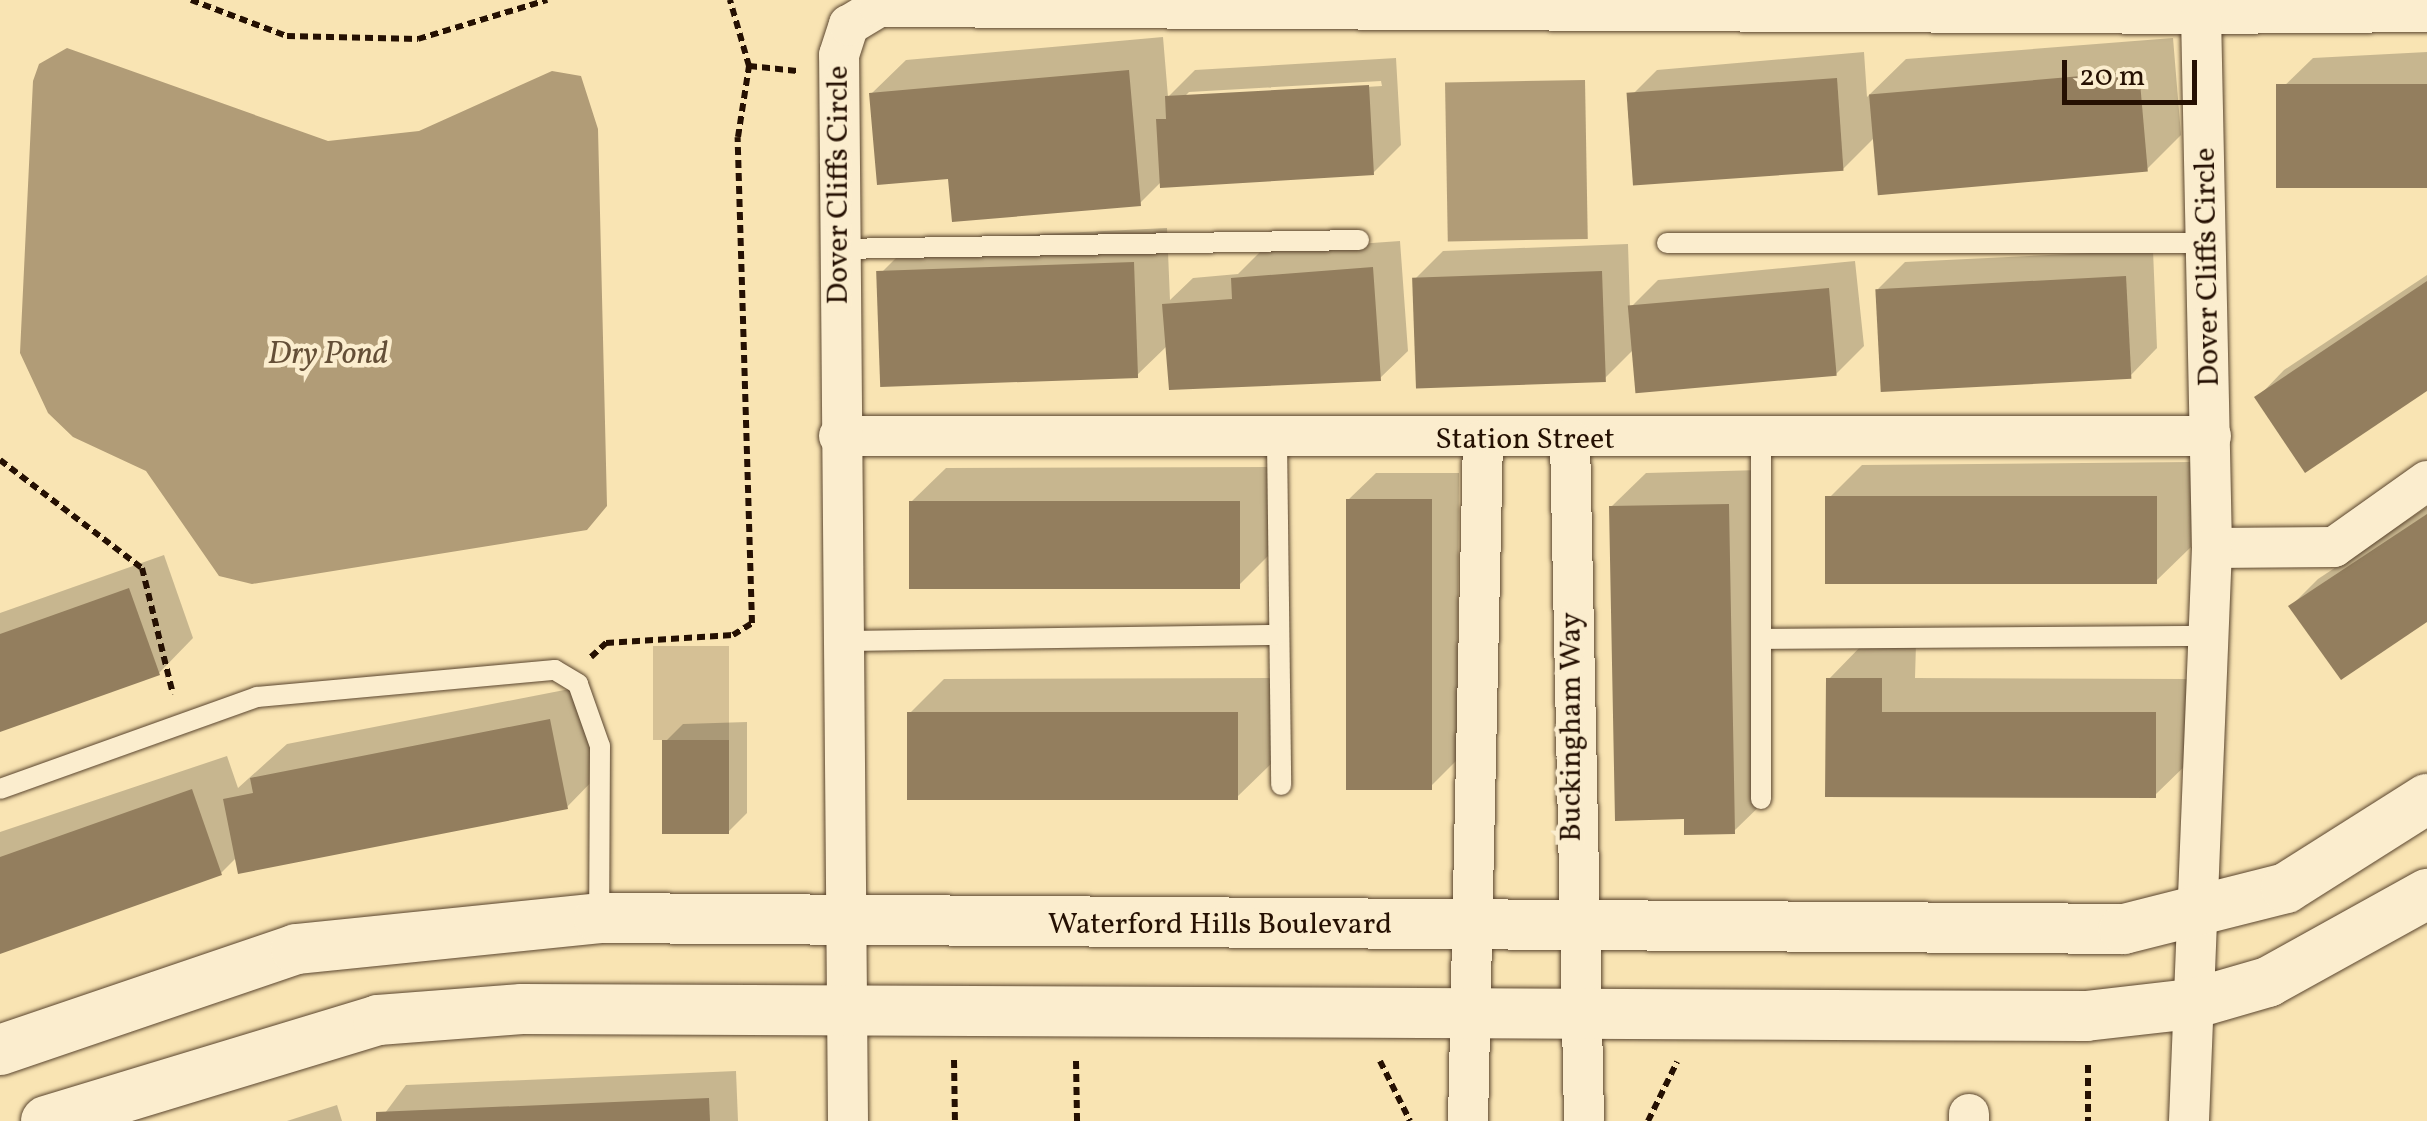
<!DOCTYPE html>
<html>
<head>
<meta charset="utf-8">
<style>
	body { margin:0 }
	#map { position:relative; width:2427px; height:1121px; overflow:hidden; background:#f9e4b3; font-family:Vollkorn,serif }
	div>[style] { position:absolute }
	.green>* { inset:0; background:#d5c095; transform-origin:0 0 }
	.water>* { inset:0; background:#b19c77; transform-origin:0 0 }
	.shadow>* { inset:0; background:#0003 }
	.building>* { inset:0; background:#937e5e; transform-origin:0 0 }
	.path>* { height:6px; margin-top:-3px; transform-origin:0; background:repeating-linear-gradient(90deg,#251002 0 8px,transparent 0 13px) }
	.roads { filter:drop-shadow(0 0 2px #5a452e) drop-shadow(0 0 2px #5a452e) }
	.service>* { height:20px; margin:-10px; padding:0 10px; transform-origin:10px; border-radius:10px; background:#fbedce }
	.minor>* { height:40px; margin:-20px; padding:0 20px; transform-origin:20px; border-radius:20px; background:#fbedce }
	.tertiary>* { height:50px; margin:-25px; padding:0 25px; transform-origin:25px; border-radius:25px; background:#fbedce }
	span { translate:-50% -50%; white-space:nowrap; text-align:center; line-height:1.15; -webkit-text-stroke:9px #fbedce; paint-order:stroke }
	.street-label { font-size:30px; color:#251002 }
	.water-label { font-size:32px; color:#644f37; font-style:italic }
	.scale { position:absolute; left:2062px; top:60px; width:135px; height:45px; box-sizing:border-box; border:5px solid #251002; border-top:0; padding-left:12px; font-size:30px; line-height:35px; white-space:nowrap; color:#251002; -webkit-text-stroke:8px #fbedce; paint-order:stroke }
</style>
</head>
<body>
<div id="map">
	<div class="green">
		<div style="left:729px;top:646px;width:94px;height:76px;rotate:90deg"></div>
	</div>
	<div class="water">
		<div style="clip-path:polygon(67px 48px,328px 141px,419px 131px,552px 71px,581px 76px,598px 129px,607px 506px,587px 530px,252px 584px,219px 576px,146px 471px,73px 437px,48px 413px,20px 353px,33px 81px,39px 64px)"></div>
		<div style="left:1585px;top:80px;width:159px;height:140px;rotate:89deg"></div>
	</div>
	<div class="shadow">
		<div style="clip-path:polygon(evenodd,1163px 37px,1168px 97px,1195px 70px,1396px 58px,1401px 145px,1373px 173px,1162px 181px,1140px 203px,950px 176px,871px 94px,906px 60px,1163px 37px,1381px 81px,1382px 86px,1183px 98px,1189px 92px,1381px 81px)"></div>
		<div style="clip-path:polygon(2173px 38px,2181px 135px,2146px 170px,1874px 138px,1843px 169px,1630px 97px,1657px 70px,1864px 52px,1867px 97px,1906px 59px)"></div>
		<div style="clip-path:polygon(2427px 52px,2427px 186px,2278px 92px,2313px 58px)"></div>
		<div style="clip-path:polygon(1167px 228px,1170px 300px,1193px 278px,1238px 274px,1261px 251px,1400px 241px,1408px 351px,1380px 378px,1168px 345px,1137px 375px,879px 275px,914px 240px)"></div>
		<div style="clip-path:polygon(1628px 244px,1630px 308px,1658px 280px,1855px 261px,1864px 346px,1836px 374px,1634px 349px,1604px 379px,1415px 279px,1443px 251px)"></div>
		<div style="clip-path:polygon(2153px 250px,2157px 348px,2130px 376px,1878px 289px,1905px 262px)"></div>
		<div style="clip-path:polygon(2427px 275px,2427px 388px,2257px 398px,2284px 370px)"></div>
		<div style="clip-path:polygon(2191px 462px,2191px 547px,2156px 581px,1827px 500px,1862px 465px)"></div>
		<div style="clip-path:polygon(1273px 467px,1273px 551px,1238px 586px,911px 502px,946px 468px)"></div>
		<div style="clip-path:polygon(1762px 470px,1769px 797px,1734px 831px,1686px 817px,1611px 507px,1646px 473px)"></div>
		<div style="clip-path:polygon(1376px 473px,1459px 473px,1457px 760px,1429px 788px,1348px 500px)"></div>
		<div style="clip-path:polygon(2427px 507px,2427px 619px,2291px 606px,2318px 579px)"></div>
		<div style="clip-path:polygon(164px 555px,193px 638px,159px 673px,0 729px,0 613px)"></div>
		<div style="clip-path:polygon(1863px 644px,1916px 644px,1915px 678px,2190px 679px,2190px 761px,2155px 795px,1828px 794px,1829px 679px)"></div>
		<div style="clip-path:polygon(1272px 678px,1272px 763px,1237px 797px,910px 713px,944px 679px)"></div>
		<div style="clip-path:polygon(585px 686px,601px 772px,567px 807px,237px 857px,221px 873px,0 951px,0 832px,227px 756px,238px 788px,287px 744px)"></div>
		<div style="clip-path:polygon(747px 722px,747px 813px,728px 832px,664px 743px,683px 724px)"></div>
		<div style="clip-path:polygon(736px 1071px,738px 1121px,379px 1121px,406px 1085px)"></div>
		<div style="clip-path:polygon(337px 1105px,342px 1121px,287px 1121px)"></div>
	</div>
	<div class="building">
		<div style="clip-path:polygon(1129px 70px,1141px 206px,952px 222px,948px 179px,877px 185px,869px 93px)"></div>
		<div style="left:2139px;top:71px;width:101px;height:271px;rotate:85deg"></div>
		<div style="left:1837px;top:78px;width:93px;height:211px;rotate:86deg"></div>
		<div style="left:2427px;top:84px;width:104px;height:151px;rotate:90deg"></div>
		<div style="clip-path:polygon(1369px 85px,1374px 175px,1160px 188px,1156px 119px,1166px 119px,1165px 96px)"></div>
		<div style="left:1134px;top:262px;width:116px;height:258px;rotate:88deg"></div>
		<div style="clip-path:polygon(1373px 267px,1381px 381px,1169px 390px,1162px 304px,1232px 299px,1231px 278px)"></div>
		<div style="left:1602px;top:271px;width:111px;height:190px;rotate:88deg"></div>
		<div style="left:2126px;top:276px;width:103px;height:251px;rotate:87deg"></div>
		<div style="clip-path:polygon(2427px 281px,2427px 391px,2305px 473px,2254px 397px)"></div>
		<div style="left:1829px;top:288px;width:88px;height:202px;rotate:85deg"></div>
		<div style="left:2157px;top:496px;width:88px;height:332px;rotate:90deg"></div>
		<div style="left:1346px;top:499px;width:86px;height:291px"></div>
		<div style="left:909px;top:501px;width:331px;height:88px"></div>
		<div style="clip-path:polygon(1729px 504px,1735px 834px,1684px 835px,1684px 819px,1615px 821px,1609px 506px)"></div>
		<div style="clip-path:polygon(2427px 514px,2427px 622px,2341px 680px,2288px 606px)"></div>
		<div style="clip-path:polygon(129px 588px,160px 675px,0 732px,0 634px)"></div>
		<div style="clip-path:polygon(1826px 678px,1882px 678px,1882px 712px,2156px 712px,2156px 798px,1825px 797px)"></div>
		<div style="left:907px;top:712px;width:331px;height:88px"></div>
		<div style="clip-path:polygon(550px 719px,568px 809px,238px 874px,223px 799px,253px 793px,250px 778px)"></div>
		<div style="left:729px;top:740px;width:94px;height:67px;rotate:90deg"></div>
		<div style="clip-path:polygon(192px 789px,222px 875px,0 954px,0 857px)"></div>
		<div style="clip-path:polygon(709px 1098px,710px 1121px,376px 1121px,376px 1112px)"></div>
	</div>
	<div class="path">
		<div style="left:191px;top:0;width:103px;rotate:20.6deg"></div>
		<div style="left:287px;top:36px;width:131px;rotate:1.3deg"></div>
		<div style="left:418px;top:39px;width:135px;rotate:-16.8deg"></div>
		<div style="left:749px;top:66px;width:48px;rotate:5.9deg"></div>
		<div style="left:0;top:460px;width:178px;rotate:37.3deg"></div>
		<div style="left:142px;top:568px;width:130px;rotate:76.2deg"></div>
		<div style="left:591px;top:657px;width:21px;rotate:-43deg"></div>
		<div style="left:606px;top:643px;width:127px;rotate:-3.6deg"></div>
		<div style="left:733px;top:635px;width:22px;rotate:-32deg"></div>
		<div style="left:752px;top:623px;width:486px;rotate:-91.7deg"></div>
		<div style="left:738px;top:137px;width:72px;rotate:-81.2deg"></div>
		<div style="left:749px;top:66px;width:69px;rotate:-106.1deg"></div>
		<div style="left:954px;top:1060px;width:61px;rotate:89.1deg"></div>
		<div style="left:1076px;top:1061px;width:60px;rotate:89deg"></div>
		<div style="left:1380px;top:1061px;width:67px;rotate:63.4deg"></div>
		<div style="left:2088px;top:1065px;width:56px;rotate:90deg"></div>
		<div style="left:1648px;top:1121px;width:66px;rotate:-63.8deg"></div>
	</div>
	<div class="roads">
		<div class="service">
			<div style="left:1667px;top:243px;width:541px"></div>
			<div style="left:838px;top:249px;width:521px;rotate:-0.99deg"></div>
			<div style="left:1277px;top:440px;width:345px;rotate:89.3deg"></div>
			<div style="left:1761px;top:639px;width:448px;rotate:-0.4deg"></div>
			<div style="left:840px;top:641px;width:436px;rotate:-0.8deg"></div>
			<div style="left:0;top:789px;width:273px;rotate:-19.7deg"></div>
			<div style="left:257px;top:697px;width:299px;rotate:-5.2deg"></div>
			<div style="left:555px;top:670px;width:27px;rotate:31deg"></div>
			<div style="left:578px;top:684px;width:66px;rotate:70.5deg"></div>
			<div style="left:600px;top:746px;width:170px;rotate:90.3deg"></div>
			<div style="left:1761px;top:799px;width:361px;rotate:-90deg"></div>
		</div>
		<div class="minor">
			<div style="left:2201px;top:14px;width:226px;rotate:-0.5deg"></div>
			<div style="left:839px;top:436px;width:1372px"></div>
			<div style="left:1570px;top:439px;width:682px;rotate:88.82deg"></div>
			<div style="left:2212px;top:548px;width:122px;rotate:-0.5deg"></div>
			<div style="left:2334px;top:547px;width:114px;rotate:-35.4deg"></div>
			<div style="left:1969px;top:1114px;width:7px;rotate:90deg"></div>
			<div style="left:848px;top:1121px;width:1066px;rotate:-90.48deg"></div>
			<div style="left:839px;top:55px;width:32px;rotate:-72deg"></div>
			<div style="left:849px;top:25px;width:35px;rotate:-31deg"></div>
			<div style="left:879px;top:7px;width:1322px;rotate:0.3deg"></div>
			<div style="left:2201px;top:14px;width:534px;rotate:88.82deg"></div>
			<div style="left:2212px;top:548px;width:573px;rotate:92.3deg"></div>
			<div style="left:1468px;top:1121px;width:681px;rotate:-88.74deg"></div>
		</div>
		<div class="tertiary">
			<div style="left:0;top:1050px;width:313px;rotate:-18.8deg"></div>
			<div style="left:296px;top:949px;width:305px;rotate:-5.8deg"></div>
			<div style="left:599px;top:918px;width:1525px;rotate:0.41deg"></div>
			<div style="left:2124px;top:929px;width:167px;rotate:-14.2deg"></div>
			<div style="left:2286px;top:888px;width:167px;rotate:-32.3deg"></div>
			<div style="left:46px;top:1121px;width:347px;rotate:-16.9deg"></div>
			<div style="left:378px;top:1020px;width:144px;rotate:-4.4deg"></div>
			<div style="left:522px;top:1009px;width:1564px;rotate:0.26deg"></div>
			<div style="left:2086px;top:1016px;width:107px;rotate:-6.5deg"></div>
			<div style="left:2192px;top:1004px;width:79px;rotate:-16.1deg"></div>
			<div style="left:2268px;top:982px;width:182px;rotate:-29deg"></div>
		</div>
	</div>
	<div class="street-label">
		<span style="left:839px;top:185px;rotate:-90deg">Dover Cliffs Circle</span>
		<span style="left:2208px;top:267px;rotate:-91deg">Dover Cliffs Circle</span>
		<span style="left:1525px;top:440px">Station Street</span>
		<span style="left:1572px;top:727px;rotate:-90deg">Buckingham Way</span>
		<span style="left:1220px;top:925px">Waterford Hills Boulevard</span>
	</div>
	<div class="water-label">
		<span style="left:328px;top:355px">Dry Pond</span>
	</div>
	<div class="scale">20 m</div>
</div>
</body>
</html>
